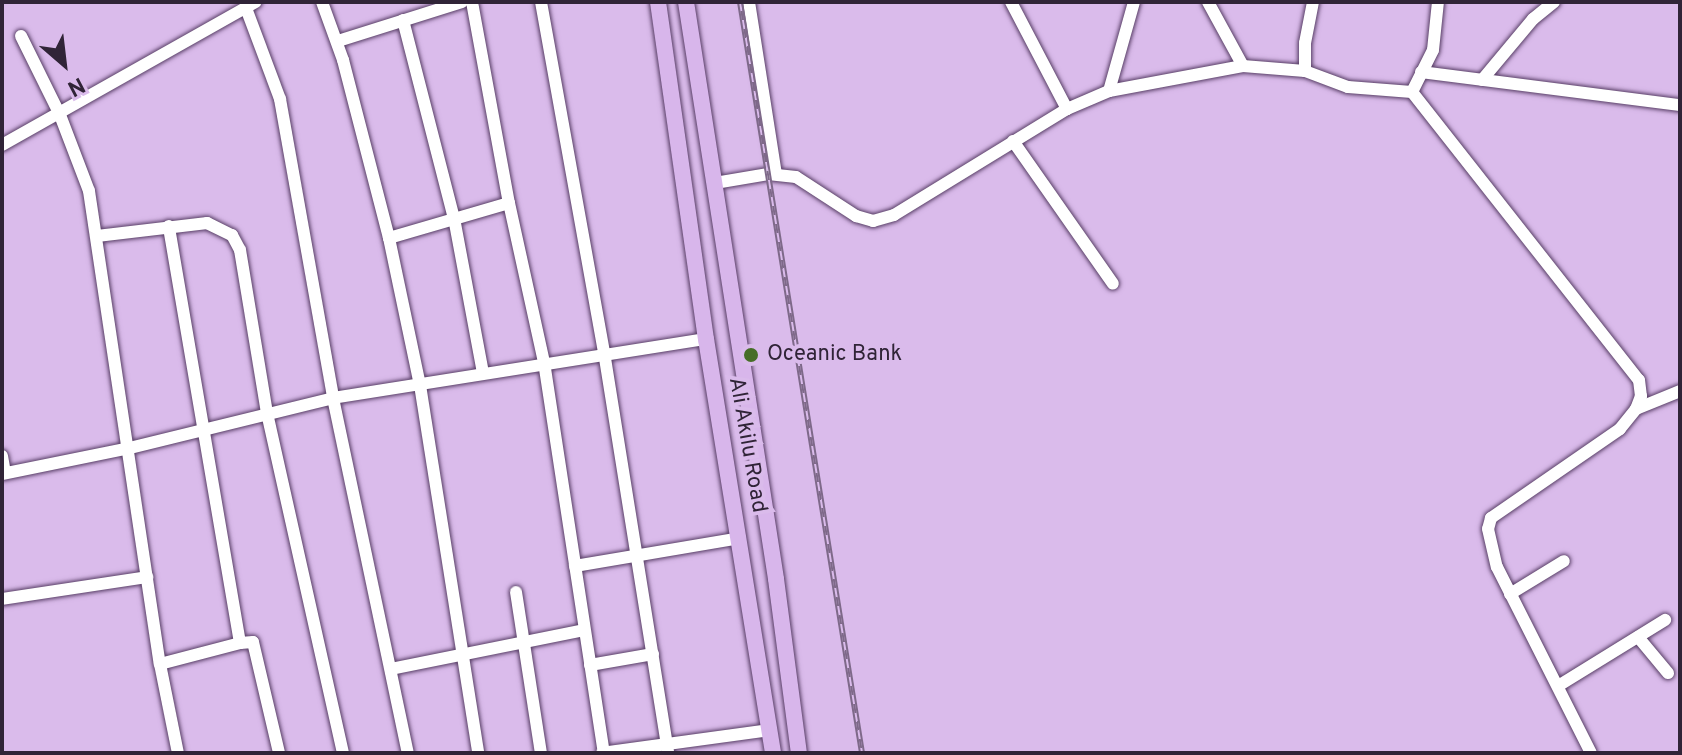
<!DOCTYPE html>
<html>
<head>
<meta charset="utf-8">
<style>
	body { margin:0 }
	#map { position:relative; width:1682px; height:755px; overflow:hidden; background:#dabbeb; font-family:Overpass,sans-serif }
	div>[style] { position:absolute }
	.roads { filter:drop-shadow(0 0 2px #583e66) drop-shadow(0 0 2px #583e66) }
	.minor>* { height:12px; margin:-6px; padding:0 6px; transform-origin:6px; border-radius:6px; background:#fff }
	.major>* { height:16px; margin:-8px; padding:0 8px; transform-origin:8px; border-radius:8px; background:#d8b6eb }
	.rail>* { height:6px; margin-top:-3px; transform-origin:0; background:repeating-linear-gradient(90deg,#dabbeb 0 9px,#7e6989 0 18px); box-sizing:border-box; border-block:2px solid #7e6989 }
	.dots>* { width:22px; height:22px; translate:-50% -50%; box-sizing:border-box; border:4px solid #dabbeb; border-radius:50% }
	span { translate:-50% -50%; white-space:nowrap; text-align:center; line-height:1.15; -webkit-text-stroke:8px #dabbeb; paint-order:stroke }
	.poi-label { font-size:22px; color:#302437 }
	.left { translate:0 -50%; text-align:left }
	.street-label { font-size:22px; color:#302437 }
	.frame { position:absolute; inset:0; border:4px solid #302437; pointer-events:none }
	.north { position:absolute; left:24px; top:24px; width:80px; height:80px; -webkit-text-stroke:6px #dabbeb; paint-order:stroke; rotate:152deg; font-size:22px; font-weight:700; line-height:32px; text-align:center; color:#302437 }
	.north::after { content:''; display:block; margin:auto; width:28px; height:36px; background:#302437; clip-path:polygon(50% 0,100% 100%,50% 72%,0 100%) }
</style>
</head>
<body>
<div id="map">
	<div class="roads">
		<div class="minor">
			<div style="left:322px;top:2px;width:62px;rotate:70.1deg"></div>
			<div style="left:343px;top:60px;width:184px;rotate:75.5deg"></div>
			<div style="left:389px;top:238px;width:150px;rotate:78.1deg"></div>
			<div style="left:420px;top:385px;width:373px;rotate:81deg"></div>
			<div style="left:472px;top:2px;width:204px;rotate:79.6deg"></div>
			<div style="left:509px;top:203px;width:163px;rotate:77.6deg"></div>
			<div style="left:544px;top:362px;width:396px;rotate:81.3deg"></div>
			<div style="left:541px;top:2px;width:356px;rotate:79.8deg"></div>
			<div style="left:604px;top:352px;width:406px;rotate:80.9deg"></div>
			<div style="left:749px;top:2px;width:174px;rotate:81.1deg"></div>
			<div style="left:1011px;top:2px;width:121px;rotate:62.4deg"></div>
			<div style="left:1208px;top:2px;width:73px;rotate:61.3deg"></div>
			<div style="left:246px;top:8px;width:97px;rotate:69.5deg"></div>
			<div style="left:280px;top:99px;width:304px;rotate:79.9deg"></div>
			<div style="left:333px;top:398px;width:363px;rotate:78.1deg"></div>
			<div style="left:403px;top:20px;width:204px;rotate:75.6deg"></div>
			<div style="left:454px;top:218px;width:158px;rotate:79.4deg"></div>
			<div style="left:21px;top:36px;width:88px;rotate:63.7deg"></div>
			<div style="left:60px;top:115px;width:81px;rotate:69.1deg"></div>
			<div style="left:89px;top:191px;width:478px;rotate:81.5deg"></div>
			<div style="left:160px;top:664px;width:91px;rotate:78.6deg"></div>
			<div style="left:338px;top:41px;width:130px;rotate:-17.5deg"></div>
			<div style="left:1305px;top:71px;width:28px;rotate:-90deg"></div>
			<div style="left:1305px;top:43px;width:42px;rotate:-79deg"></div>
			<div style="left:1421px;top:72px;width:261px;rotate:7.3deg"></div>
			<div style="left:1482px;top:80px;width:80px;rotate:-50.1deg"></div>
			<div style="left:1533px;top:19px;width:27px;rotate:-39deg"></div>
			<div style="left:1109px;top:91px;width:92px;rotate:-74.3deg"></div>
			<div style="left:1412px;top:92px;width:47px;rotate:-63.4deg"></div>
			<div style="left:1433px;top:50px;width:48px;rotate:-84.1deg"></div>
			<div style="left:1013px;top:141px;width:174px;rotate:55deg"></div>
			<div style="left:2px;top:145px;width:291px;rotate:-29.4deg"></div>
			<div style="left:715px;top:183px;width:54px;rotate:-9.6deg"></div>
			<div style="left:768px;top:174px;width:28px;rotate:6deg"></div>
			<div style="left:796px;top:177px;width:72px;rotate:33deg"></div>
			<div style="left:856px;top:216px;width:18px;rotate:16deg"></div>
			<div style="left:873px;top:221px;width:22px;rotate:-16deg"></div>
			<div style="left:894px;top:215px;width:203px;rotate:-31.5deg"></div>
			<div style="left:1067px;top:109px;width:46px;rotate:-23.2deg"></div>
			<div style="left:1109px;top:91px;width:136px;rotate:-10.6deg"></div>
			<div style="left:1243px;top:66px;width:62px;rotate:4.6deg"></div>
			<div style="left:1305px;top:71px;width:46px;rotate:20.4deg"></div>
			<div style="left:1348px;top:87px;width:64px;rotate:4.5deg"></div>
			<div style="left:1412px;top:92px;width:367px;rotate:51.8deg"></div>
			<div style="left:1639px;top:380px;width:16px;rotate:83deg"></div>
			<div style="left:1641px;top:396px;width:14px;rotate:111deg"></div>
			<div style="left:1636px;top:409px;width:26px;rotate:129deg"></div>
			<div style="left:1620px;top:429px;width:157px;rotate:145.4deg"></div>
			<div style="left:1491px;top:518px;width:11px;rotate:105deg"></div>
			<div style="left:1488px;top:529px;width:39px;rotate:77deg"></div>
			<div style="left:1497px;top:567px;width:208px;rotate:63.2deg"></div>
			<div style="left:97px;top:236px;width:111px;rotate:-6.7deg"></div>
			<div style="left:207px;top:223px;width:28px;rotate:26deg"></div>
			<div style="left:232px;top:235px;width:17px;rotate:62deg"></div>
			<div style="left:240px;top:250px;width:165px;rotate:80.6deg"></div>
			<div style="left:267px;top:413px;width:348px;rotate:77.4deg"></div>
			<div style="left:389px;top:238px;width:125px;rotate:-16.3deg"></div>
			<div style="left:1636px;top:409px;width:48px;rotate:-22.2deg"></div>
			<div style="left:2px;top:456px;width:17px;rotate:80deg"></div>
			<div style="left:2px;top:474px;width:131px;rotate:-11.5deg"></div>
			<div style="left:130px;top:448px;width:209px;rotate:-13.8deg"></div>
			<div style="left:333px;top:398px;width:378px;rotate:-9deg"></div>
			<div style="left:575px;top:566px;width:167px;rotate:-9.6deg"></div>
			<div style="left:516px;top:592px;width:163px;rotate:81.2deg"></div>
			<div style="left:1510px;top:594px;width:63px;rotate:-31.4deg"></div>
			<div style="left:2px;top:599px;width:147px;rotate:-8.6deg"></div>
			<div style="left:1638px;top:637px;width:47px;rotate:50.2deg"></div>
			<div style="left:240px;top:643px;width:13px;rotate:-4deg"></div>
			<div style="left:253px;top:642px;width:114px;rotate:76.8deg"></div>
			<div style="left:160px;top:664px;width:83px;rotate:-14.7deg"></div>
			<div style="left:240px;top:643px;width:423px;rotate:-99.7deg"></div>
			<div style="left:590px;top:665px;width:64px;rotate:-9.9deg"></div>
			<div style="left:391px;top:669px;width:197px;rotate:-11.4deg"></div>
			<div style="left:1558px;top:686px;width:126px;rotate:-31.7deg"></div>
			<div style="left:602px;top:753px;width:169px;rotate:-7.8deg"></div>
		</div>
		<div class="major">
			<div style="left:658px;top:2px;width:340px;rotate:81.9deg"></div>
			<div style="left:706px;top:339px;width:419px;rotate:80.8deg"></div>
			<div style="left:686px;top:2px;width:584px;rotate:81.13deg"></div>
			<div style="left:776px;top:579px;width:176px;rotate:82.5deg"></div>
		</div>
	</div>
	<div class="rail">
		<div style="left:740px;top:2px;width:761px;rotate:80.77deg"></div>
	</div>
	<div class="dots">
		<div style="left:751px;top:355px;background:#466d27"></div>
	</div>
	<div class="poi-label">
		<span class="left" style="left:767px;top:355px">Oceanic Bank</span>
	</div>
	<div class="street-label">
		<span style="left:747px;top:445px;rotate:80deg">Ali Akilu Road</span>
	</div>
	<div class="frame"></div>
	<div class="north">N</div>
</div>
</body>
</html>
